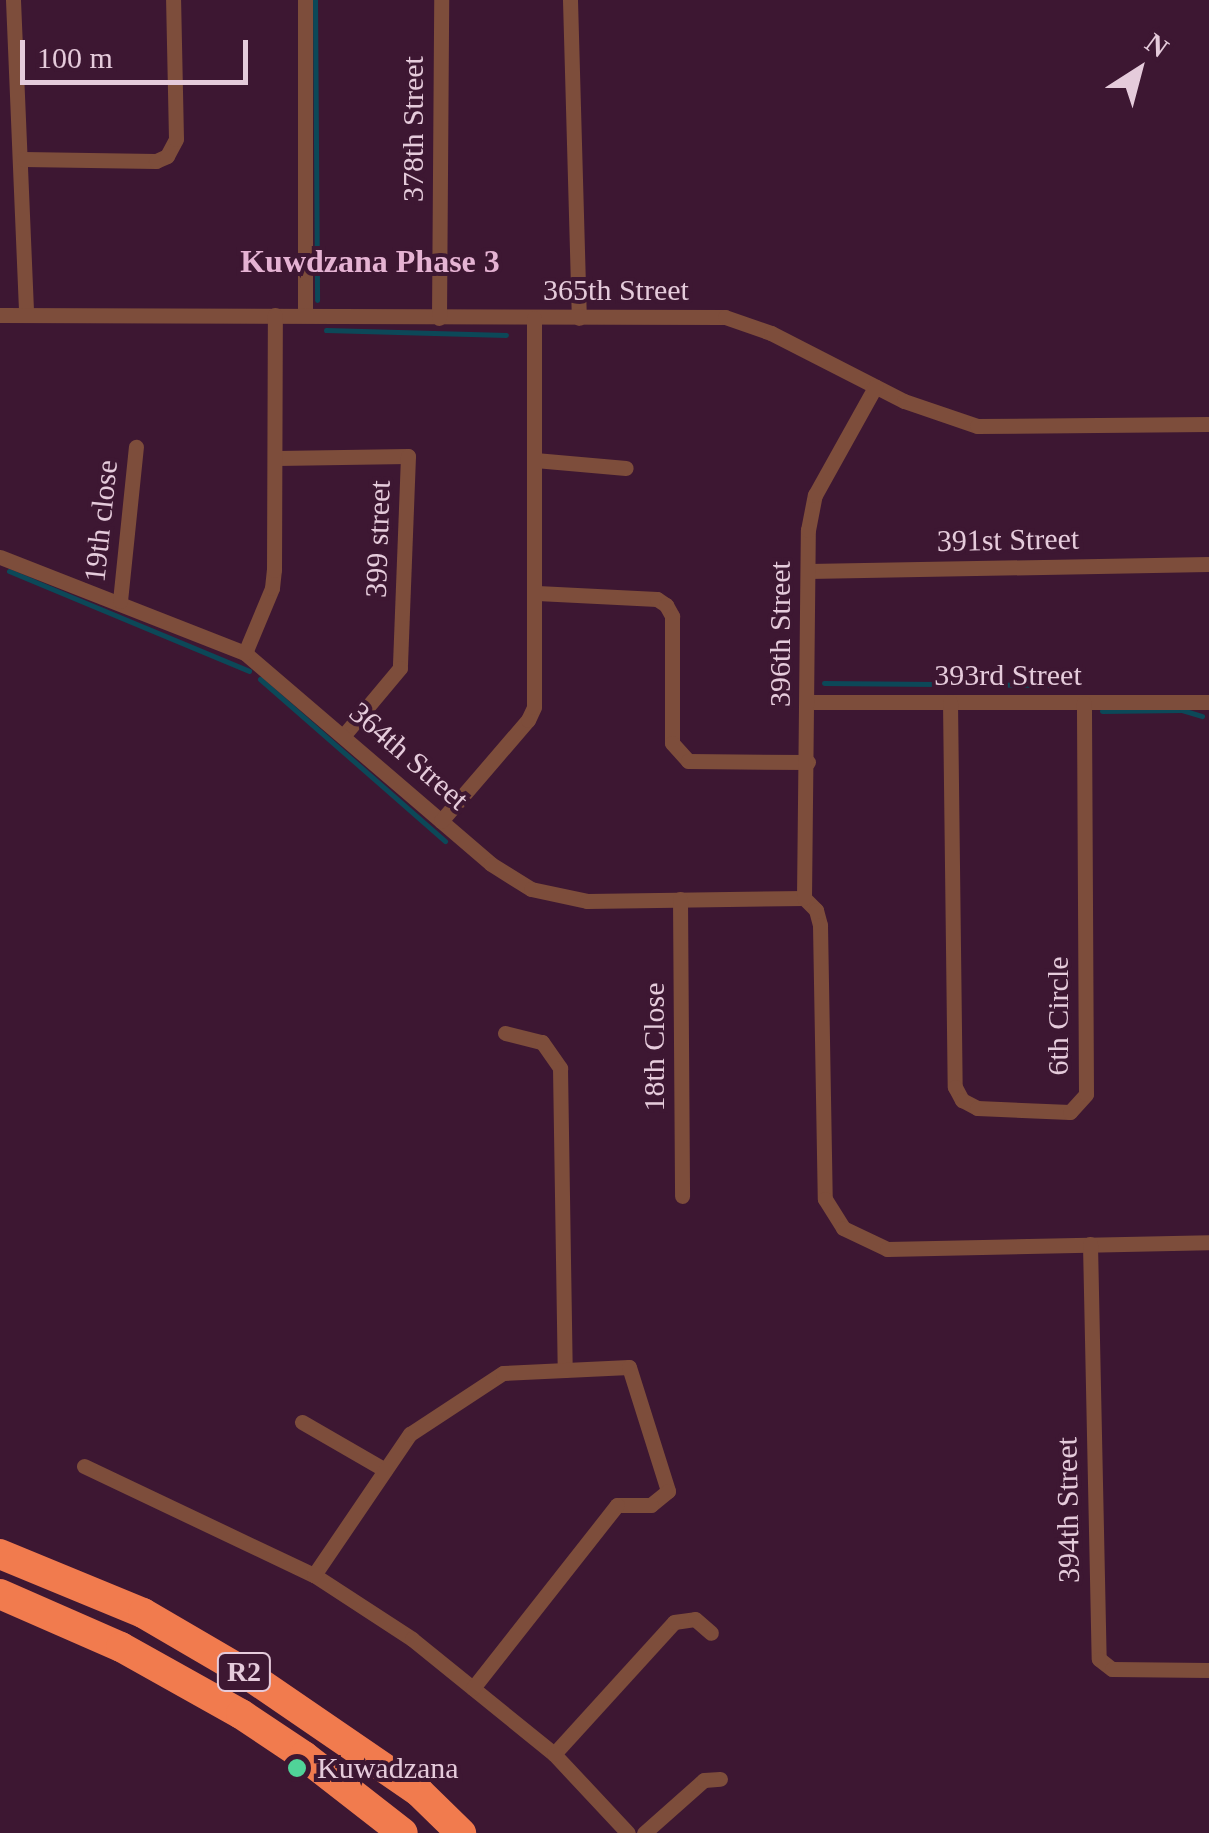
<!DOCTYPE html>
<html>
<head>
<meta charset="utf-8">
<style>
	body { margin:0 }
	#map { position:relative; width:1209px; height:1833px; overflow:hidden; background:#3d1732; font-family:Georgia,serif }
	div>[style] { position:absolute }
	.stream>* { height:5px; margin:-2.5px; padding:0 2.5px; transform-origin:2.5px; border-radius:2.5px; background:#0c4858 }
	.street>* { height:15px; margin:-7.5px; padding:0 7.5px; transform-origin:7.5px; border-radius:7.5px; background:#7d4d3b }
	.highway>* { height:30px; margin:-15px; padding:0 15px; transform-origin:15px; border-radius:15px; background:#f17b4e }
	.dots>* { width:28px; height:28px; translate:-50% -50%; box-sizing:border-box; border:5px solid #3d1732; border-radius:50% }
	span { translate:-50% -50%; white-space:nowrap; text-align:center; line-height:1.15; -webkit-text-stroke:8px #3d1732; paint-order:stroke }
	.shield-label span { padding:2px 8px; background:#3d1732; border:2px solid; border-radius:8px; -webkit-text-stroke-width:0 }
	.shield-label { font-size:28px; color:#e5cbdb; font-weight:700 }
	.street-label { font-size:30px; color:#e5cbdb }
	.poi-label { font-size:30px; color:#e5cbdb }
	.left { translate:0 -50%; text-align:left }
	.neighbourhood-label { font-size:32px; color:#e5b3d3; font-weight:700 }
	.north { position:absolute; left:1089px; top:20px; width:100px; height:100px; -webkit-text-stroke:8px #3d1732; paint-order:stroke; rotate:36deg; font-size:28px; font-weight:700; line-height:40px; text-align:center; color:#e5cbdb }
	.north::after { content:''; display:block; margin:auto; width:35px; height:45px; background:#e5cbdb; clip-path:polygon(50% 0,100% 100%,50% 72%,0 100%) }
	.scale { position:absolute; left:20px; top:40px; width:228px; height:45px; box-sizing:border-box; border:5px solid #e5cbdb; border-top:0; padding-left:12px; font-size:30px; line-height:35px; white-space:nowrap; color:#e5cbdb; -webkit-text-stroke:8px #3d1732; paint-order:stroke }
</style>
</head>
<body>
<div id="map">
	<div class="stream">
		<div style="left:315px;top:0;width:300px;rotate:89.6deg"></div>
		<div style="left:326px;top:330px;width:180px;rotate:1.6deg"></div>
		<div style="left:9px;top:571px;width:260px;rotate:22.6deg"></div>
		<div style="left:260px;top:679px;width:246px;rotate:41.2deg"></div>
		<div style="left:824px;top:683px;width:229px;rotate:0.5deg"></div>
		<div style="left:1102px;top:711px;width:80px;rotate:-0.7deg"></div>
		<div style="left:1182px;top:710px;width:21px;rotate:17deg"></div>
	</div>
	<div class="street">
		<div style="left:13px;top:0;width:315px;rotate:87.6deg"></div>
		<div style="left:570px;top:0;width:318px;rotate:88.4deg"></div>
		<div style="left:23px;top:159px;width:133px;rotate:0.9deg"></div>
		<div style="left:156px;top:161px;width:12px;rotate:-24deg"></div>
		<div style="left:167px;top:156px;width:19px;rotate:-62deg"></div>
		<div style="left:176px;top:139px;width:139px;rotate:-91.2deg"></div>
		<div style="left:305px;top:314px;width:314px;rotate:-90deg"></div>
		<div style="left:0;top:315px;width:725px;rotate:0.16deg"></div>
		<div style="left:725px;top:317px;width:49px;rotate:19.2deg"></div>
		<div style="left:771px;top:333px;width:149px;rotate:27.1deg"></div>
		<div style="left:904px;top:401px;width:77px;rotate:18.9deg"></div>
		<div style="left:977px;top:426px;width:232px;rotate:-0.5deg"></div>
		<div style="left:439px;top:318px;width:318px;rotate:-89.6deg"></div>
		<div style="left:277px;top:458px;width:131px;rotate:-0.9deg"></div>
		<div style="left:408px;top:456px;width:212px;rotate:92.2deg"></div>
		<div style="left:400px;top:668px;width:87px;rotate:129.9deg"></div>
		<div style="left:535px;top:460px;width:91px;rotate:5deg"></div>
		<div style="left:0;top:557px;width:263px;rotate:21.4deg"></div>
		<div style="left:245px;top:653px;width:324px;rotate:40.6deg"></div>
		<div style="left:491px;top:864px;width:47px;rotate:32deg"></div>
		<div style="left:531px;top:889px;width:57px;rotate:12.1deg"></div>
		<div style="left:587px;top:901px;width:217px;rotate:-0.8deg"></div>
		<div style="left:808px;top:571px;width:401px;rotate:-1deg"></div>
		<div style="left:537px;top:593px;width:120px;rotate:2.9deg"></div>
		<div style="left:657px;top:599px;width:11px;rotate:34deg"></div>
		<div style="left:666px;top:605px;width:13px;rotate:61deg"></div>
		<div style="left:672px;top:616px;width:127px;rotate:90deg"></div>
		<div style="left:672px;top:743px;width:24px;rotate:48deg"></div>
		<div style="left:688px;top:761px;width:120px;rotate:0.5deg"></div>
		<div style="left:120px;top:601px;width:155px;rotate:-84.1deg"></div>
		<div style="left:245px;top:653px;width:70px;rotate:-67.4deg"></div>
		<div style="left:272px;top:588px;width:18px;rotate:-84deg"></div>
		<div style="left:274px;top:570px;width:255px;rotate:-89.8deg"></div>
		<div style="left:808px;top:702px;width:401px"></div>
		<div style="left:950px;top:702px;width:385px;rotate:89.3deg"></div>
		<div style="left:955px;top:1087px;width:15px;rotate:62deg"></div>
		<div style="left:962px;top:1100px;width:17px;rotate:28deg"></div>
		<div style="left:977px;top:1108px;width:93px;rotate:2.5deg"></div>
		<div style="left:1070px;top:1112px;width:24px;rotate:-48deg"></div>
		<div style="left:1086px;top:1094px;width:391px;rotate:-90.3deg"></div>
		<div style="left:441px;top:821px;width:133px;rotate:-49.3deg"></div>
		<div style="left:528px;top:720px;width:14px;rotate:-65deg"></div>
		<div style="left:534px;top:707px;width:389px;rotate:-90deg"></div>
		<div style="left:804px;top:898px;width:17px;rotate:45deg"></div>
		<div style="left:816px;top:910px;width:16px;rotate:75deg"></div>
		<div style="left:820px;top:925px;width:274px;rotate:89deg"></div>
		<div style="left:825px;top:1199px;width:34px;rotate:58deg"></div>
		<div style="left:843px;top:1228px;width:49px;rotate:25.5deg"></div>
		<div style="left:887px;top:1249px;width:322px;rotate:-1.2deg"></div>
		<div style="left:804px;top:898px;width:368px;rotate:-89.4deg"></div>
		<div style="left:808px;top:530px;width:36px;rotate:-79deg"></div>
		<div style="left:815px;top:495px;width:124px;rotate:-60.9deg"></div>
		<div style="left:680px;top:899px;width:297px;rotate:89.6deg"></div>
		<div style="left:505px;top:1033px;width:38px;rotate:14deg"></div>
		<div style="left:542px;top:1042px;width:32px;rotate:55deg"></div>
		<div style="left:560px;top:1068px;width:302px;rotate:89.1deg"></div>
		<div style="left:1090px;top:1244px;width:415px;rotate:88.8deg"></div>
		<div style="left:1099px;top:1659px;width:16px;rotate:38deg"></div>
		<div style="left:1112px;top:1669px;width:97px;rotate:0.6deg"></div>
		<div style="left:302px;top:1422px;width:96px;rotate:30deg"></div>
		<div style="left:84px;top:1466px;width:255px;rotate:25.4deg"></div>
		<div style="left:314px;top:1575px;width:117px;rotate:33.1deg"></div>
		<div style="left:412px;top:1639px;width:183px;rotate:39deg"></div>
		<div style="left:554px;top:1754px;width:108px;rotate:46.9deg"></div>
		<div style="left:314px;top:1575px;width:171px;rotate:-55.8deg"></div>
		<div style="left:410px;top:1434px;width:111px;rotate:-33.3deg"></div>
		<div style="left:503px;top:1373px;width:126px;rotate:-2.7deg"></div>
		<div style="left:629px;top:1367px;width:130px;rotate:72.5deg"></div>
		<div style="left:668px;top:1491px;width:22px;rotate:141deg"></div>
		<div style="left:651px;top:1505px;width:34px;rotate:180deg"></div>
		<div style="left:617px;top:1505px;width:233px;rotate:128.2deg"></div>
		<div style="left:554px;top:1754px;width:178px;rotate:-47.7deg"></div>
		<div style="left:674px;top:1622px;width:21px;rotate:-8deg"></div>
		<div style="left:695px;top:1619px;width:21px;rotate:41deg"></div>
		<div style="left:644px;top:1833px;width:80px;rotate:-41.5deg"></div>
		<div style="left:704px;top:1780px;width:16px;rotate:-4deg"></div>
	</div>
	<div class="highway">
		<div style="left:0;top:1554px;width:155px;rotate:22.4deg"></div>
		<div style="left:143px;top:1613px;width:117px;rotate:30.3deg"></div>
		<div style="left:244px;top:1672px;width:212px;rotate:34.4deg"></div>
		<div style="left:419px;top:1792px;width:59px;rotate:44.3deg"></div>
		<div style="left:0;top:1594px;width:132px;rotate:23.7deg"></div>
		<div style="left:121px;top:1647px;width:137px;rotate:29.2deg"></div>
		<div style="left:241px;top:1714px;width:76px;rotate:33.7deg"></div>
		<div style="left:304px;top:1756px;width:125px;rotate:37.9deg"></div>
	</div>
	<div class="dots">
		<div style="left:297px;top:1768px;background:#50d398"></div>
	</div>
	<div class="shield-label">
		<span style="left:244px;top:1672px">R2</span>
	</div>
	<div class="street-label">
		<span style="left:413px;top:129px;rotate:-90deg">378th Street</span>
		<span style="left:616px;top:290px">365th Street</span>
		<span style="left:101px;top:521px;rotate:-84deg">19th close</span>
		<span style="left:378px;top:539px;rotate:-88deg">399 street</span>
		<span style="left:1008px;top:540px;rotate:-1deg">391st Street</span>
		<span style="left:780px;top:634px;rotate:-90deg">396th Street</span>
		<span style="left:1008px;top:675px">393rd Street</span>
		<span style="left:409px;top:756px;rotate:41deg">364th Street</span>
		<span style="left:1058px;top:1016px;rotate:-90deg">6th Circle</span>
		<span style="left:654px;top:1047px;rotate:-90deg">18th Close</span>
		<span style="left:1068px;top:1510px;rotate:-91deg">394th Street</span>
	</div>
	<div class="poi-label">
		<span class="left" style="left:317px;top:1768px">Kuwadzana</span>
	</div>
	<div class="neighbourhood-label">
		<span style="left:370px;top:261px">Kuwdzana Phase 3</span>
	</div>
	<div class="north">N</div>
	<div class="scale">100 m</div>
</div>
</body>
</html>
